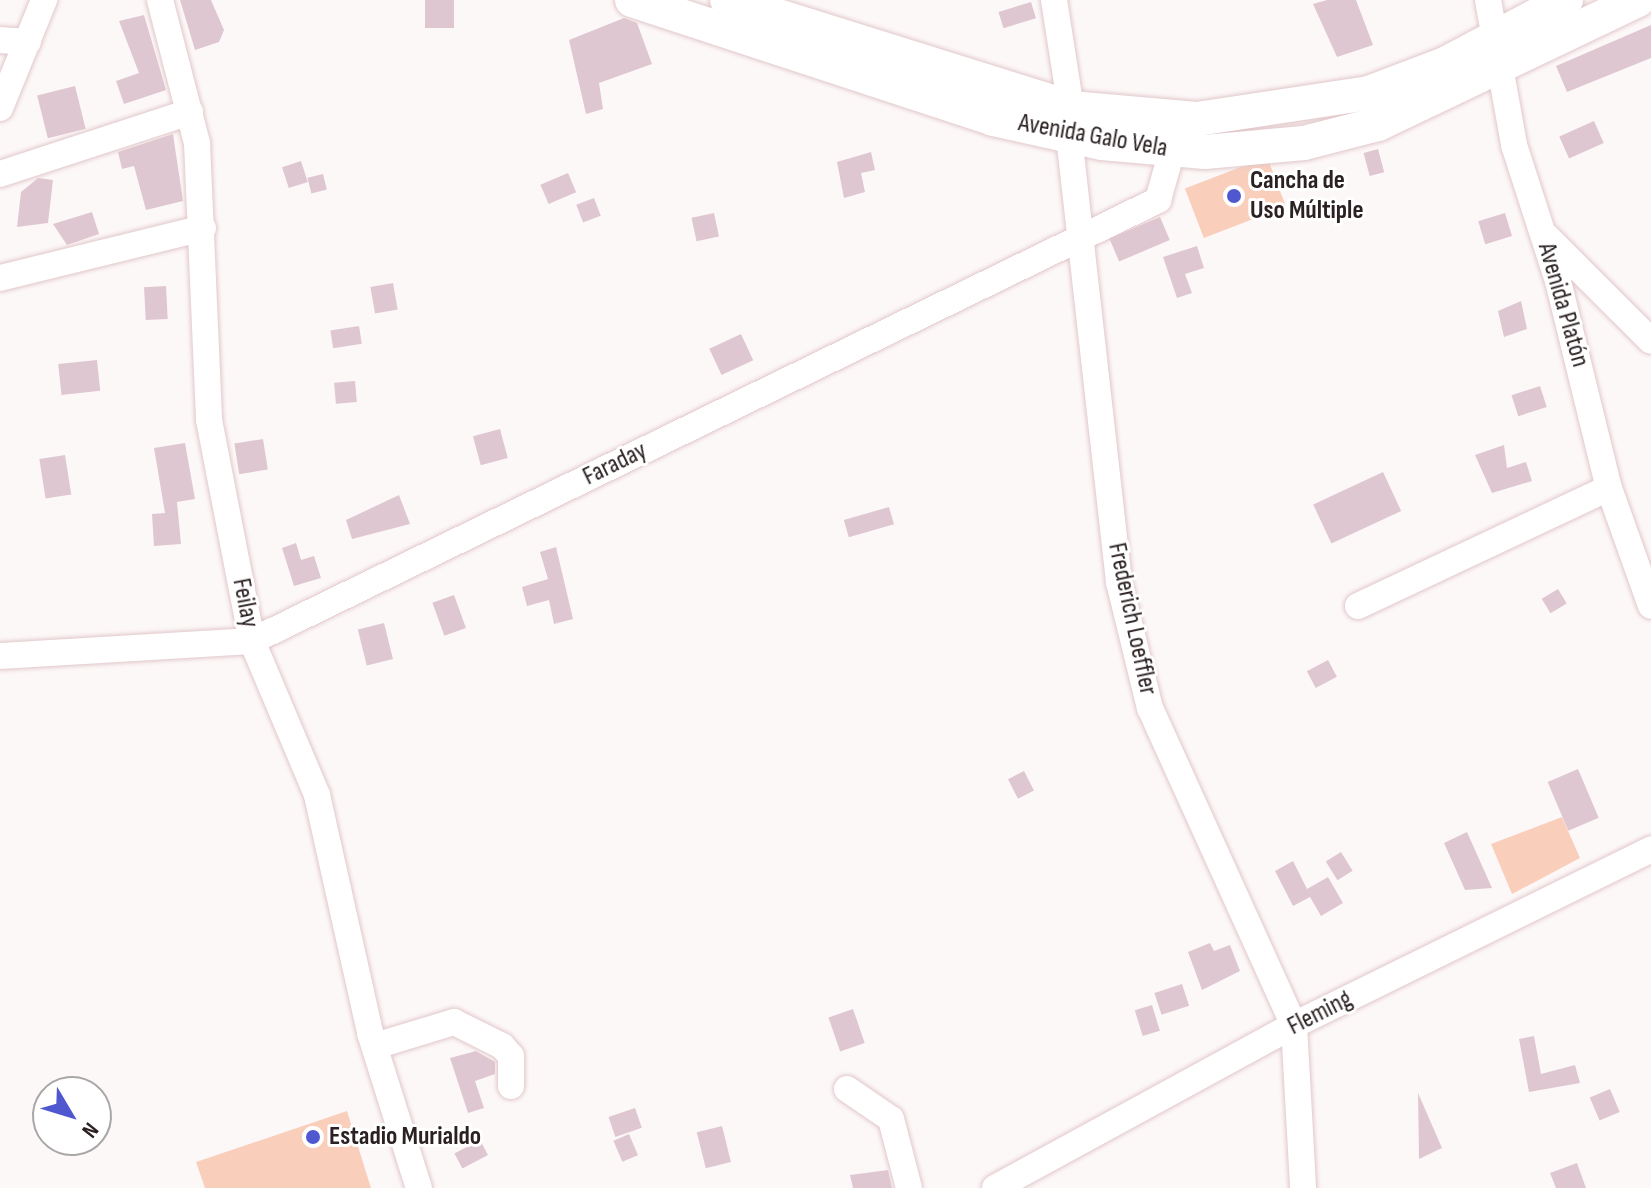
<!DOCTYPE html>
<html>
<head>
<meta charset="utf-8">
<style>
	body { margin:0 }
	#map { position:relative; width:1651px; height:1188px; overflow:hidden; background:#fdf8f8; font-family:"Sofia Sans Condensed",sans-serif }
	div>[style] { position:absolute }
	.green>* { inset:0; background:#f9cfbb; transform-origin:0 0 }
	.building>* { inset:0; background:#dfc7d1; transform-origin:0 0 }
	.roads { filter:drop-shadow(0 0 2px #e1c7ca) drop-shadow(0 0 2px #e1c7ca) }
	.minor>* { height:26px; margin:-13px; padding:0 13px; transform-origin:13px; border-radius:13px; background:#fff }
	.major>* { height:34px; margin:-17px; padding:0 17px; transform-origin:17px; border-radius:17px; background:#fff }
	.dots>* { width:22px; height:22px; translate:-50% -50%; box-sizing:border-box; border:4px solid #fff; border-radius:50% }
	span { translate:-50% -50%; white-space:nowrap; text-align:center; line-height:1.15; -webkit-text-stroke:6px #fff; paint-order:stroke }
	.street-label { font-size:26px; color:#2b2122 }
	.poi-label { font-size:26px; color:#2b2122; font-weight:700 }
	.left { translate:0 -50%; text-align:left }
	.north { position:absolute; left:32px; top:1076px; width:80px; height:80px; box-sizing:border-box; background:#fff; border:2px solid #aaa6a7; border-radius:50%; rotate:128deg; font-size:22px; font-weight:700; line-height:32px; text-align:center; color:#2b2122 }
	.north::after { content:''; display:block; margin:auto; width:28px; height:36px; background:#4f58ce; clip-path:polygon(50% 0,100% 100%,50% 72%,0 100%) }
</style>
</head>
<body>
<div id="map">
	<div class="green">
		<div style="left:1267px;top:157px;width:53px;height:88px;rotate:69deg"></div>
		<div style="clip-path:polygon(1562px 817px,1580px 858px,1512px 894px,1491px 844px)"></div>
		<div style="clip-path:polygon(347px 1111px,371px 1188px,205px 1188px,196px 1162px)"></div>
	</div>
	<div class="building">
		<div style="clip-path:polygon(180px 0,211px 0,224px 30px,219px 42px,195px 50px)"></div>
		<div style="left:425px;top:0;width:29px;height:28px"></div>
		<div style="clip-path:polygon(1327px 0,1356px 0,1373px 45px,1337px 57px,1313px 4px)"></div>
		<div style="left:1031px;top:2px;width:17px;height:34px;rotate:73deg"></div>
		<div style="clip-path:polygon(144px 15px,166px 90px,124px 104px,116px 81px,139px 73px,119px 21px)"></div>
		<div style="clip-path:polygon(624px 18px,637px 23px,652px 64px,599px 83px,603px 109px,586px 114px,569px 40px)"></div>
		<div style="clip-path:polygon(1651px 25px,1651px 58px,1567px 92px,1556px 66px)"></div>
		<div style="left:75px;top:86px;width:44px;height:39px;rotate:76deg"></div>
		<div style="left:1594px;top:121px;width:24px;height:38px;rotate:66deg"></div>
		<div style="clip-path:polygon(173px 134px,183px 201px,146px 210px,134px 166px,122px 169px,118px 152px)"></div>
		<div style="left:1378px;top:149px;width:24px;height:15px;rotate:75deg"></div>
		<div style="clip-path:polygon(871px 152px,875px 170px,861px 173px,865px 192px,844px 198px,837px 162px)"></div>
		<div style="left:301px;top:161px;width:22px;height:20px;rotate:72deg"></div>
		<div style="left:568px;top:173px;width:21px;height:30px;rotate:67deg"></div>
		<div style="left:323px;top:174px;width:16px;height:16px;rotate:76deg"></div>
		<div style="clip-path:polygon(38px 178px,53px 180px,48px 223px,17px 227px,21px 192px)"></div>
		<div style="left:594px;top:198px;width:19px;height:19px;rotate:69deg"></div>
		<div style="clip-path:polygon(92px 212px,99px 234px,67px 245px,53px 224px)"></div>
		<div style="left:714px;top:213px;width:24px;height:23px;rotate:78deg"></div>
		<div style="left:1505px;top:213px;width:24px;height:28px;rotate:73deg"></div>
		<div style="left:1160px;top:217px;width:25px;height:55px;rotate:67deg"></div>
		<div style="clip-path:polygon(1197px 246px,1204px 268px,1185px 274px,1192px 293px,1177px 298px,1163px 257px)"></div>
		<div style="left:393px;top:283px;width:27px;height:23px;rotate:80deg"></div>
		<div style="left:166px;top:286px;width:33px;height:22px;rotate:87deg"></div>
		<div style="clip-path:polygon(1521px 301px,1527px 329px,1504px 337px,1498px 311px)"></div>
		<div style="left:359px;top:326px;width:18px;height:29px;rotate:81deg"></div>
		<div style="left:741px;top:334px;width:29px;height:35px;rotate:65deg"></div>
		<div style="left:97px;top:360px;width:31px;height:39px;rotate:84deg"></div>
		<div style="left:355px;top:381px;width:21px;height:21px;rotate:85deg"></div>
		<div style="left:1540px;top:386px;width:22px;height:30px;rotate:72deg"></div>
		<div style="left:500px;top:429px;width:30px;height:28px;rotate:75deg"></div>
		<div style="left:263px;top:439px;width:31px;height:29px;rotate:81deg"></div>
		<div style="clip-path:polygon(185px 443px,195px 499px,177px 502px,181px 544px,154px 546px,152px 514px,165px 513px,154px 448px)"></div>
		<div style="clip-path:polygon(1504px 445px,1507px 468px,1526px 462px,1532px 481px,1492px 493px,1475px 455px)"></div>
		<div style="left:65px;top:455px;width:40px;height:26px;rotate:81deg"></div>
		<div style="left:1383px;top:472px;width:43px;height:77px;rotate:65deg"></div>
		<div style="clip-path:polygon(399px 495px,410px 524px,352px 539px,346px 520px)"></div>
		<div style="left:889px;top:507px;width:18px;height:47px;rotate:74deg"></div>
		<div style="clip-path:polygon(296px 543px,301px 560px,314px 556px,321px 578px,294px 586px,282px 548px)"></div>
		<div style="clip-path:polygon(556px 547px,573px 619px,554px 624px,549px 600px,527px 606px,522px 587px,548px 579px,540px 552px)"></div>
		<div style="left:1558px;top:589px;width:17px;height:19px;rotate:59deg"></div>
		<div style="left:454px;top:595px;width:35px;height:23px;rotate:70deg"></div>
		<div style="left:384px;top:623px;width:37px;height:27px;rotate:76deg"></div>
		<div style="left:1328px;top:660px;width:19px;height:24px;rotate:62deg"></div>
		<div style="left:1578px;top:769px;width:53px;height:33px;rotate:67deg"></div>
		<div style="left:1024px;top:771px;width:22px;height:18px;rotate:63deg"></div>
		<div style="clip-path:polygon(1467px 832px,1492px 888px,1465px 890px,1444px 843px)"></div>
		<div style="left:1341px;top:852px;width:22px;height:18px;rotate:58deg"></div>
		<div style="clip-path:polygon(1293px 861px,1307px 889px,1328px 877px,1343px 903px,1321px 916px,1310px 897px,1293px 906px,1275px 871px)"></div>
		<div style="clip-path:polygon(1210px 943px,1214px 951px,1230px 945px,1240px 971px,1202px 990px,1188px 952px)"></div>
		<div style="left:1182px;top:984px;width:23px;height:29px;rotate:72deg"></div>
		<div style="left:1152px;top:1005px;width:27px;height:18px;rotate:73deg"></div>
		<div style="left:853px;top:1009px;width:36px;height:26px;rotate:71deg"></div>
		<div style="clip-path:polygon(1534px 1036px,1541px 1074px,1575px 1065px,1580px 1083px,1529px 1092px,1519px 1039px)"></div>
		<div style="clip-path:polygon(476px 1051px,495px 1062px,495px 1074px,475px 1081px,484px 1108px,468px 1113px,450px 1058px)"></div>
		<div style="left:1610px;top:1089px;width:25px;height:22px;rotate:67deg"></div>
		<div style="clip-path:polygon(1418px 1093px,1442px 1148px,1419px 1159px)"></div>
		<div style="left:635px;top:1108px;width:21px;height:28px;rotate:71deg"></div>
		<div style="left:722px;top:1126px;width:37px;height:26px;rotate:76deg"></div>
		<div style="left:629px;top:1134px;width:23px;height:17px;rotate:67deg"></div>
		<div style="left:480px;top:1140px;width:17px;height:29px;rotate:62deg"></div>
		<div style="clip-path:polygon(1577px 1163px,1586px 1188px,1556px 1188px,1550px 1173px)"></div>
		<div style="clip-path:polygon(888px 1170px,892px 1188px,853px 1188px,850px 1175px)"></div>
	</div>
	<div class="roads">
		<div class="minor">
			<div style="left:160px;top:0;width:148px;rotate:75.5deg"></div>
			<div style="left:197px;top:143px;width:277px;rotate:87.5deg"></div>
			<div style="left:209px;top:420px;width:225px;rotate:79deg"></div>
			<div style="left:252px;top:641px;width:167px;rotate:67.1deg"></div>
			<div style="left:317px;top:795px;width:244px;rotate:77.4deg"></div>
			<div style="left:370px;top:1033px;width:163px;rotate:72.5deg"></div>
			<div style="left:1054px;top:0;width:109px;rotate:81.1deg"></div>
			<div style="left:1488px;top:0;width:147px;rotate:79.8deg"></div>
			<div style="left:1514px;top:145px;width:143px;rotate:72.1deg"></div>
			<div style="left:1558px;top:281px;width:213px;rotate:76.2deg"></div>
			<div style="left:1609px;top:488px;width:125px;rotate:70.4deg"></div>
			<div style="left:0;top:40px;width:28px;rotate:4deg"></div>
			<div style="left:0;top:108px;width:117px;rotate:-67.8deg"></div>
			<div style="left:1069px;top:136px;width:449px;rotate:83.6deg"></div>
			<div style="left:1119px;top:582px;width:130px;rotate:76.2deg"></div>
			<div style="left:1150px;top:708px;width:348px;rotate:65.6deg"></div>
			<div style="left:1294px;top:1025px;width:163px;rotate:86.8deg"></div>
			<div style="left:0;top:174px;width:200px;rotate:-18.1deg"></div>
			<div style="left:1546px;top:236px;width:148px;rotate:45deg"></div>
			<div style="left:0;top:278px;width:209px;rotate:-13.8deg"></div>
			<div style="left:1358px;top:606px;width:277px;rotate:-25.2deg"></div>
			<div style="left:0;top:656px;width:252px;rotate:-3.4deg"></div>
			<div style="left:252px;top:641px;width:1008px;rotate:-25.95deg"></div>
			<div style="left:1158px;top:200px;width:51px;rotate:-74.1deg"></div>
			<div style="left:375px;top:1046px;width:83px;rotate:-16.9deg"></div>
			<div style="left:454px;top:1022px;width:54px;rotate:26.6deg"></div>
			<div style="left:502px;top:1046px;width:13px;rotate:48deg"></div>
			<div style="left:511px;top:1056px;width:30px;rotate:90deg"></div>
			<div style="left:847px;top:1089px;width:53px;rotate:34.3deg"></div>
			<div style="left:891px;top:1119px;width:71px;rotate:75.4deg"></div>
			<div style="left:995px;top:1188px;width:341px;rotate:-28.6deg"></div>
			<div style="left:1294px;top:1025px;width:398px;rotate:-26.2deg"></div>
		</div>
		<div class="major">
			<div style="left:632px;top:0;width:380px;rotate:18.2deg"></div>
			<div style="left:993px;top:119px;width:112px;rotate:12.4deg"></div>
			<div style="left:1102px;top:143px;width:103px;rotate:5deg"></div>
			<div style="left:1205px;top:152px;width:99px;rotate:-5.2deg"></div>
			<div style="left:1304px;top:143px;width:76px;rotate:-14.4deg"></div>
			<div style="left:1378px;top:124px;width:288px;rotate:-25.5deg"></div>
			<div style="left:727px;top:0;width:361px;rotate:17.4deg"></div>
			<div style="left:1071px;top:108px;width:126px;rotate:5deg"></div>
			<div style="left:1197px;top:119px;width:174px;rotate:-8.6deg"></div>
			<div style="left:1369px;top:93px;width:81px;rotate:-20.9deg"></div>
			<div style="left:1445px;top:64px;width:137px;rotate:-27.9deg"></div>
		</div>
	</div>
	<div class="dots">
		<div style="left:1234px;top:196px;background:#4f58ce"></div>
		<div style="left:313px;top:1137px;background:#4f58ce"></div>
	</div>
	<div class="street-label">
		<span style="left:1093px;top:136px;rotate:10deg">Avenida Galo Vela</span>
		<span style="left:1563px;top:305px;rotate:74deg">Avenida Platón</span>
		<span style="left:615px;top:464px;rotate:-26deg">Faraday</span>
		<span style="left:245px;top:603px;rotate:79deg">Feilay</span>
		<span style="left:1132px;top:619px;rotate:78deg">Frederich Loeffler</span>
		<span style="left:1320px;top:1013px;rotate:-27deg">Fleming</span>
	</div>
	<div class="poi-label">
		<span class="left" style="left:1250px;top:196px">Cancha de<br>Uso Múltiple</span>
		<span class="left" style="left:329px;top:1137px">Estadio Murialdo</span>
	</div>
	<div class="north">N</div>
</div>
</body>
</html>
